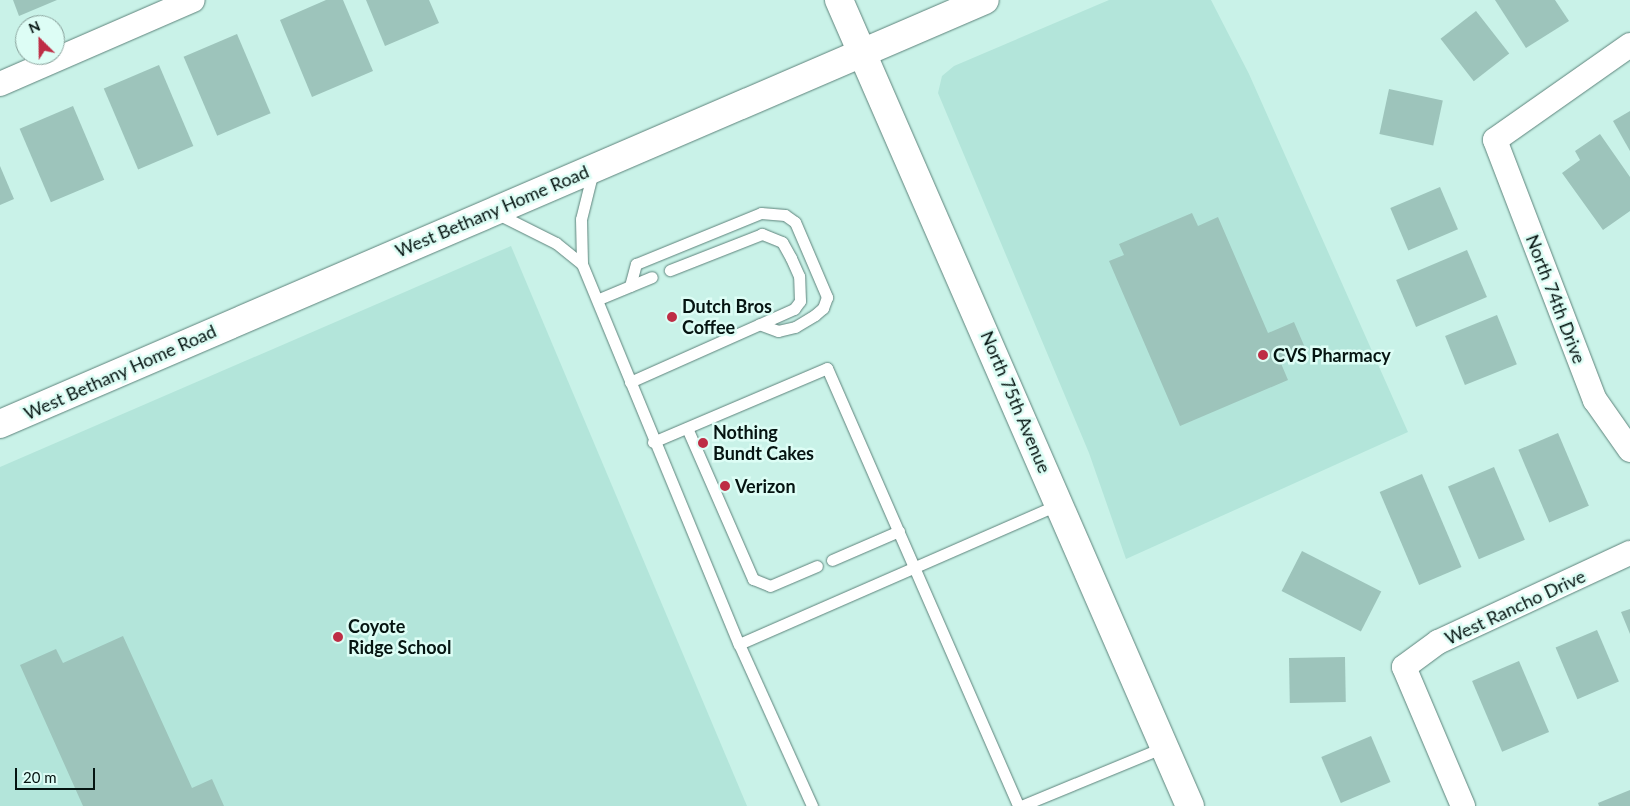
<!DOCTYPE html>
<html>
<head>
<meta charset="utf-8">
<style>
	body { margin:0 }
	#map { position:relative; width:1630px; height:806px; overflow:hidden; background:#c9f2e8; font-family:Lato,sans-serif }
	div>[style] { position:absolute }
	.built>* { inset:0; background:#b3e5da }
	.building>* { inset:0; background:#9dc4bb; transform-origin:0 0 }
	.roads { filter:drop-shadow(0 0 1px #5d837b) drop-shadow(0 0 1px #5d837b) }
	.service>* { height:11px; margin:-5.5px; padding:0 5.5px; transform-origin:5.5px; border-radius:5.5px; background:#fff }
	.minor>* { height:24px; margin:-12px; padding:0 12px; transform-origin:12px; border-radius:12px; background:#fff }
	.secondary>* { height:28px; margin:-14px; padding:0 14px; transform-origin:14px; border-radius:14px; background:#fff }
	.dots>* { width:14px; height:14px; translate:-50% -50%; box-sizing:border-box; border:2px solid #ddfdf5; border-radius:50% }
	span { translate:-50% -50%; white-space:nowrap; text-align:center; line-height:1.15; -webkit-text-stroke:5px #ddfdf5; paint-order:stroke }
	.street-label { font-size:18px; color:#051411 }
	.poi-label { font-size:18px; color:#051411; font-weight:700 }
	.left { translate:0 -50%; text-align:left }
	.north { position:absolute; left:15px; top:15px; width:50px; height:50px; box-sizing:border-box; background:#ddfdf5; border:1px solid #87a09a; border-radius:50%; rotate:337deg; font-size:14px; font-weight:700; line-height:20px; text-align:center; color:#051411 }
	.north::after { content:''; display:block; margin:auto; width:18px; height:22px; background:#be2d45; clip-path:polygon(50% 0,100% 100%,50% 72%,0 100%) }
	.scale { position:absolute; left:15px; top:768px; width:80px; height:22px; box-sizing:border-box; border:2px solid #051411; border-top:0; padding-left:6px; font-size:15px; line-height:18px; white-space:nowrap; color:#051411; -webkit-text-stroke:4px #ddfdf5; paint-order:stroke }
</style>
</head>
<body>
<div id="map">
	<div class="built">
		<div style="clip-path:polygon(1109px 0,1211px 0,1249px 74px,1408px 432px,1126px 559px,1089px 453px,938px 93px,942px 76px,954px 66px)"></div>
		<div style="clip-path:polygon(511px 246px,747px 806px,0 806px,0 467px)"></div>
	</div>
	<div class="building">
		<div style="clip-path:polygon(13px 0,57px 0,19px 16px)"></div>
		<div style="clip-path:polygon(326px 0,343px 0,373px 71px,312px 97px,280px 20px)"></div>
		<div style="clip-path:polygon(366px 0,429px 0,439px 23px,385px 46px)"></div>
		<div style="clip-path:polygon(1495px 0,1555px 0,1569px 21px,1526px 48px)"></div>
		<div style="left:1476px;top:11px;width:54px;height:45px;rotate:52deg"></div>
		<div style="left:237px;top:34px;width:86px;height:58px;rotate:67deg"></div>
		<div style="left:159px;top:65px;width:88px;height:60px;rotate:67deg"></div>
		<div style="left:1389px;top:89px;width:55px;height:46px;rotate:12deg"></div>
		<div style="left:73px;top:106px;width:80px;height:58px;rotate:67deg"></div>
		<div style="clip-path:polygon(1630px 111px,1630px 151px,1613px 121px)"></div>
		<div style="clip-path:polygon(1600px 134px,1630px 177px,1630px 211px,1603px 230px,1562px 173px,1580px 160px,1575px 151px)"></div>
		<div style="clip-path:polygon(0 166px,14px 199px,0 205px)"></div>
		<div style="left:1440px;top:187px;width:46px;height:54px;rotate:67deg"></div>
		<div style="clip-path:polygon(1192px 213px,1198px 226px,1218px 217px,1268px 333px,1294px 322px,1306px 350px,1280px 361px,1288px 380px,1180px 426px,1109px 261px,1124px 255px,1119px 244px)"></div>
		<div style="left:1467px;top:250px;width:51px;height:77px;rotate:67deg"></div>
		<div style="left:1497px;top:315px;width:53px;height:56px;rotate:68deg"></div>
		<div style="left:1558px;top:433px;width:79px;height:43px;rotate:67deg"></div>
		<div style="left:1494px;top:467px;width:79px;height:50px;rotate:67deg"></div>
		<div style="left:1422px;top:474px;width:101px;height:46px;rotate:67deg"></div>
		<div style="left:1302px;top:551px;width:89px;height:45px;rotate:27deg"></div>
		<div style="clip-path:polygon(1630px 609px,1630px 634px,1621px 612px)"></div>
		<div style="left:1597px;top:630px;width:56px;height:45px;rotate:67deg"></div>
		<div style="clip-path:polygon(123px 636px,192px 788px,212px 779px,224px 806px,83px 806px,20px 665px,56px 649px,63px 663px)"></div>
		<div style="left:1345px;top:657px;width:45px;height:56px;rotate:89deg"></div>
		<div style="left:1519px;top:661px;width:77px;height:51px;rotate:67deg"></div>
		<div style="left:1371px;top:736px;width:50px;height:54px;rotate:67deg"></div>
		<div style="clip-path:polygon(1630px 790px,1630px 806px,1599px 806px,1598px 803px)"></div>
	</div>
	<div class="roads">
		<div class="service">
			<div style="left:593px;top:171px;width:49px;rotate:104deg"></div>
			<div style="left:581px;top:219px;width:45px;rotate:88.7deg"></div>
			<div style="left:582px;top:264px;width:411px;rotate:67.6deg"></div>
			<div style="left:739px;top:644px;width:349px;rotate:-23.6deg"></div>
			<div style="left:496px;top:213px;width:67px;rotate:26.6deg"></div>
			<div style="left:556px;top:243px;width:33px;rotate:39deg"></div>
			<div style="left:630px;top:286px;width:23px;rotate:-75deg"></div>
			<div style="left:636px;top:264px;width:135px;rotate:-22.2deg"></div>
			<div style="left:761px;top:213px;width:24px;rotate:5deg"></div>
			<div style="left:785px;top:215px;width:12px;rotate:35deg"></div>
			<div style="left:795px;top:222px;width:82px;rotate:66.9deg"></div>
			<div style="left:827px;top:297px;width:12px;rotate:110deg"></div>
			<div style="left:823px;top:308px;width:11px;rotate:139deg"></div>
			<div style="left:815px;top:315px;width:23px;rotate:149deg"></div>
			<div style="left:795px;top:327px;width:17px;rotate:167deg"></div>
			<div style="left:778px;top:331px;width:20px;rotate:-160deg"></div>
			<div style="left:599px;top:299px;width:57px;rotate:-22.5deg"></div>
			<div style="left:630px;top:382px;width:180px;rotate:-24deg"></div>
			<div style="left:794px;top:309px;width:10px;rotate:-53deg"></div>
			<div style="left:800px;top:301px;width:25px;rotate:-92deg"></div>
			<div style="left:799px;top:276px;width:20px;rotate:-114deg"></div>
			<div style="left:791px;top:258px;width:18px;rotate:-119deg"></div>
			<div style="left:782px;top:242px;width:22px;rotate:-158deg"></div>
			<div style="left:762px;top:234px;width:99px;rotate:158.6deg"></div>
			<div style="left:687px;top:428px;width:165px;rotate:66.4deg"></div>
			<div style="left:753px;top:579px;width:18px;rotate:22deg"></div>
			<div style="left:770px;top:586px;width:51px;rotate:-23.1deg"></div>
			<div style="left:653px;top:442px;width:189px;rotate:-23deg"></div>
			<div style="left:827px;top:368px;width:478px;rotate:66.4deg"></div>
			<div style="left:832px;top:560px;width:73px;rotate:-23.4deg"></div>
			<div style="left:739px;top:644px;width:178px;rotate:65.7deg"></div>
			<div style="left:1021px;top:806px;width:155px;rotate:-22.4deg"></div>
		</div>
		<div class="minor">
			<div style="left:1630px;top:45px;width:165px;rotate:144.9deg"></div>
			<div style="left:1495px;top:140px;width:279px;rotate:69deg"></div>
			<div style="left:1595px;top:400px;width:61px;rotate:55deg"></div>
			<div style="left:0;top:84px;width:210px;rotate:-23.5deg"></div>
			<div style="left:1463px;top:806px;width:151px;rotate:-113deg"></div>
			<div style="left:1404px;top:667px;width:42px;rotate:-36.3deg"></div>
			<div style="left:1438px;top:642px;width:212px;rotate:-24.9deg"></div>
		</div>
		<div class="secondary">
			<div style="left:839px;top:0;width:879px;rotate:66.47deg"></div>
			<div style="left:0;top:424px;width:1072px;rotate:-23.29deg"></div>
		</div>
	</div>
	<div class="dots">
		<div style="left:672px;top:317px;background:#be2d45"></div>
		<div style="left:1263px;top:355px;background:#be2d45"></div>
		<div style="left:703px;top:443px;background:#be2d45"></div>
		<div style="left:725px;top:486px;background:#be2d45"></div>
		<div style="left:338px;top:637px;background:#be2d45"></div>
	</div>
	<div class="street-label">
		<span style="left:492px;top:211px;rotate:-23deg">West Bethany Home Road</span>
		<span style="left:1556px;top:299px;rotate:69deg">North 74th Drive</span>
		<span style="left:120px;top:372px;rotate:-24deg">West Bethany Home Road</span>
		<span style="left:1016px;top:402px;rotate:67deg">North 75th Avenue</span>
		<span style="left:1515px;top:607px;rotate:-25deg">West Rancho Drive</span>
	</div>
	<div class="poi-label">
		<span class="left" style="left:682px;top:317px">Dutch Bros<br>Coffee</span>
		<span class="left" style="left:1273px;top:355px">CVS Pharmacy</span>
		<span class="left" style="left:713px;top:443px">Nothing<br>Bundt Cakes</span>
		<span class="left" style="left:735px;top:486px">Verizon</span>
		<span class="left" style="left:348px;top:637px">Coyote<br>Ridge School</span>
	</div>
	<div class="north">N</div>
	<div class="scale">20 m</div>
</div>
</body>
</html>
